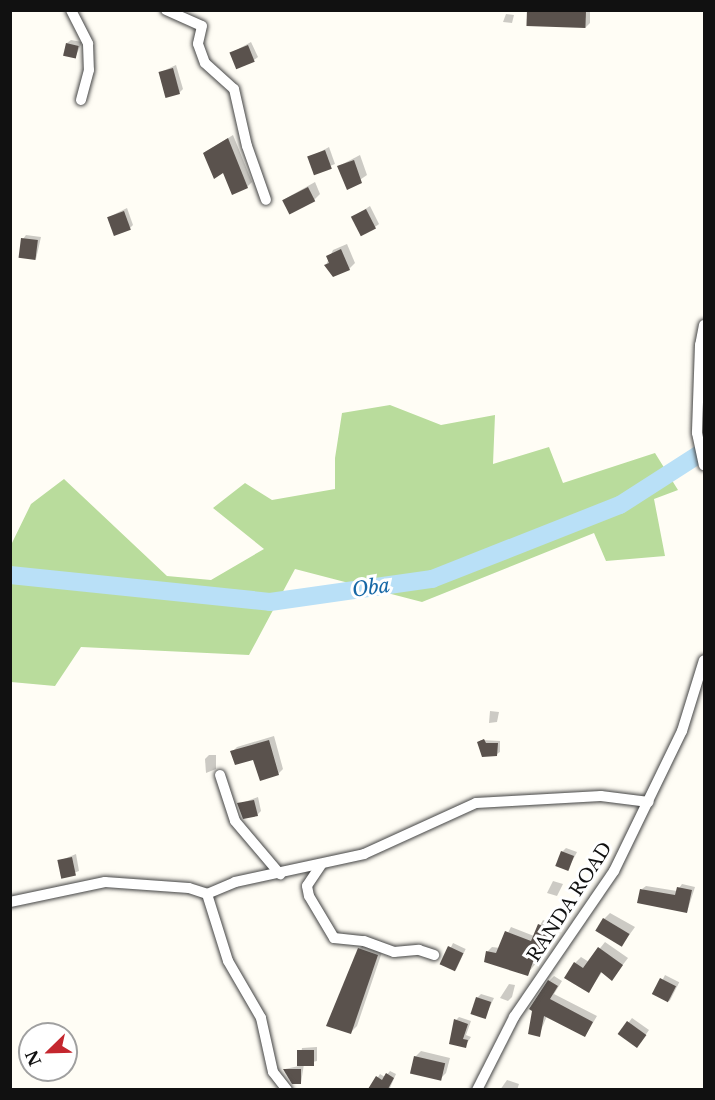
<!DOCTYPE html>
<html>
<head>
<meta charset="utf-8">
<style>
	body { margin:0 }
	#map { position:relative; width:715px; height:1100px; overflow:hidden; background:#fffdf5; font-family:"Libre Baskerville",serif }
	div>[style] { position:absolute }
	.forest>* { inset:0; background:#b9dc9c }
	.shadow>* { inset:0; background:#0003; transform-origin:0 0 }
	.river>* { height:18px; margin:-9px; padding:0 9px; transform-origin:9px; border-radius:9px; background:#b9e0f7 }
	.building>* { inset:0; background:#5a524d; transform-origin:0 0 }
	.roads { filter:drop-shadow(0 0 2px #444) drop-shadow(0 0 2px #444) }
	.street>* { height:10px; margin:-5px; padding:0 5px; transform-origin:5px; border-radius:5px; background:#fff }
	span { translate:-50% -50%; white-space:nowrap; text-align:center; line-height:1.15; -webkit-text-stroke:6px #fff; paint-order:stroke }
	.street-label { font-size:18px; color:#111 }
	.water-label { font-size:20px; color:#1768a6; font-style:italic }
	.frame { position:absolute; inset:0; border:12px solid #111; pointer-events:none }
	.north { position:absolute; left:18px; top:1022px; width:60px; height:60px; box-sizing:border-box; background:#fff; border:2px solid #a0a0a0; border-radius:50%; rotate:247deg; font-size:16px; font-weight:700; line-height:24px; text-align:center; color:#111 }
	.north::after { content:''; display:block; margin:auto; width:21px; height:27px; background:#c4262e; clip-path:polygon(50% 0,100% 100%,50% 72%,0 100%) }
</style>
</head>
<body>
<div id="map">
	<div class="forest">
		<div style="clip-path:polygon(390px 405px,441px 425px,495px 415px,493px 464px,549px 447px,563px 483px,655px 453px,678px 490px,654px 499px,665px 556px,606px 561px,594px 533px,422px 602px,295px 569px,249px 655px,81px 647px,55px 686px,11px 682px,11px 545px,31px 504px,64px 479px,167px 576px,211px 580px,264px 549px,213px 508px,245px 483px,272px 500px,335px 489px,335px 458px,342px 413px)"></div>
	</div>
	<div class="shadow">
		<div style="clip-path:polygon(529px 10px,590px 10px,590px 23px,585px 28px)"></div>
		<div style="clip-path:polygon(506px 14px,514px 15px,512px 23px,503px 22px)"></div>
		<div style="clip-path:polygon(71px 40px,82px 42px,75px 58px,67px 43px)"></div>
		<div style="clip-path:polygon(251px 42px,258px 57px,254px 60px,231px 53px)"></div>
		<div style="clip-path:polygon(176px 65px,183px 89px,179px 93px,161px 72px)"></div>
		<div style="clip-path:polygon(233px 135px,252px 182px,247px 187px,204px 153px)"></div>
		<div style="clip-path:polygon(329px 147px,335px 164px,315px 172px,309px 158px)"></div>
		<div style="clip-path:polygon(360px 155px,367px 175px,348px 188px,339px 166px)"></div>
		<div style="clip-path:polygon(315px 182px,320px 194px,314px 200px,283px 200px)"></div>
		<div style="clip-path:polygon(370px 206px,379px 224px,375px 227px,353px 217px)"></div>
		<div style="clip-path:polygon(127px 208px,133px 225px,130px 228px,109px 217px)"></div>
		<div style="clip-path:polygon(26px 235px,41px 237px,36px 259px,23px 239px)"></div>
		<div style="clip-path:polygon(347px 244px,355px 263px,349px 269px,326px 265px,333px 250px)"></div>
		<div style="clip-path:polygon(490px 711px,499px 712px,497px 722px,489px 723px)"></div>
		<div style="clip-path:polygon(274px 736px,283px 769px,278px 774px,254px 758px,232px 752px,237px 747px)"></div>
		<div style="clip-path:polygon(481px 740px,500px 741px,500px 752px,497px 754px,479px 742px)"></div>
		<div style="clip-path:polygon(209px 755px,216px 755px,216px 769px,206px 773px,205px 759px)"></div>
		<div style="clip-path:polygon(258px 797px,261px 811px,257px 815px,239px 804px)"></div>
		<div style="clip-path:polygon(566px 848px,577px 852px,568px 869px,562px 852px)"></div>
		<div style="clip-path:polygon(76px 854px,79px 871px,62px 877px,59px 861px)"></div>
		<div style="clip-path:polygon(553px 881px,563px 884px,557px 896px,547px 893px)"></div>
		<div style="clip-path:polygon(682px 884px,695px 887px,687px 912px,642px 889px,646px 886px,677px 891px)"></div>
		<div style="clip-path:polygon(610px 913px,635px 927px,622px 945px,604px 919px)"></div>
		<div style="clip-path:polygon(543px 920px,553px 924px,543px 955px,527px 974px,486px 961px,488px 951px,492px 947px,500px 948px,511px 927px,534px 936px)"></div>
		<div style="clip-path:polygon(605px 942px,628px 958px,612px 979px,602px 972px,589px 991px,575px 963px,581px 957px,589px 962px)"></div>
		<div style="clip-path:polygon(365px 943px,383px 949px,357px 1026px,351px 1032px,359px 949px)"></div>
		<div style="left:453px;top:943px;width:14px;height:23px;rotate:25deg"></div>
		<div style="left:665px;top:975px;width:16px;height:21px;rotate:27deg"></div>
		<div style="clip-path:polygon(554px 976px,562px 981px,554px 994px,597px 1016px,585px 1036px,547px 1016px,539px 1035px,549px 981px)"></div>
		<div style="clip-path:polygon(509px 984px,515px 985px,512px 997px,508px 1001px,500px 998px)"></div>
		<div style="clip-path:polygon(481px 994px,494px 998px,485px 1017px,477px 998px)"></div>
		<div style="clip-path:polygon(459px 1017px,471px 1021px,466px 1035px,471px 1037px,465px 1046px,456px 1020px)"></div>
		<div style="clip-path:polygon(632px 1018px,649px 1030px,640px 1043px,620px 1034px)"></div>
		<div style="clip-path:polygon(317px 1047px,317px 1061px,304px 1064px,301px 1083px,285px 1069px,299px 1066px,302px 1048px)"></div>
		<div style="clip-path:polygon(421px 1051px,450px 1058px,446px 1073px,440px 1079px,415px 1057px)"></div>
		<div style="clip-path:polygon(390px 1071px,396px 1074px,389px 1090px,370px 1089px,380px 1074px,385px 1077px)"></div>
		<div style="clip-path:polygon(507px 1080px,519px 1084px,517px 1090px,500px 1090px)"></div>
	</div>
	<div class="river">
		<div style="left:10px;top:575px;width:261px;rotate:5.9deg"></div>
		<div style="left:270px;top:602px;width:164px;rotate:-8.1deg"></div>
		<div style="left:432px;top:579px;width:202px;rotate:-21.5deg"></div>
		<div style="left:620px;top:505px;width:100px;rotate:-32.7deg"></div>
	</div>
	<div class="building">
		<div style="left:527px;top:10px;width:59px;height:16px;rotate:2deg"></div>
		<div style="left:66px;top:43px;width:13px;height:13px;rotate:13deg"></div>
		<div style="left:248px;top:45px;width:18px;height:20px;rotate:68deg"></div>
		<div style="left:173px;top:68px;width:27px;height:15px;rotate:75deg"></div>
		<div style="clip-path:polygon(228px 138px,248px 188px,232px 195px,223px 173px,214px 179px,203px 153px)"></div>
		<div style="left:325px;top:150px;width:20px;height:19px;rotate:70deg"></div>
		<div style="clip-path:polygon(354px 160px,362px 183px,347px 190px,337px 166px)"></div>
		<div style="left:308px;top:187px;width:16px;height:29px;rotate:63deg"></div>
		<div style="left:366px;top:209px;width:22px;height:17px;rotate:63deg"></div>
		<div style="left:124px;top:211px;width:20px;height:18px;rotate:70deg"></div>
		<div style="left:21px;top:238px;width:17px;height:20px;rotate:7deg"></div>
		<div style="clip-path:polygon(341px 249px,350px 270px,333px 277px,324px 265px,329px 263px,326px 256px)"></div>
		<div style="clip-path:polygon(484px 739px,486px 743px,498px 743px,497px 756px,482px 757px,477px 742px)"></div>
		<div style="clip-path:polygon(269px 740px,279px 775px,260px 781px,253px 760px,235px 765px,230px 751px)"></div>
		<div style="clip-path:polygon(254px 800px,258px 816px,243px 819px,237px 803px)"></div>
		<div style="left:561px;top:851px;width:14px;height:16px;rotate:21deg"></div>
		<div style="left:72px;top:857px;width:19px;height:15px;rotate:78deg"></div>
		<div style="clip-path:polygon(677px 887px,692px 890px,687px 913px,637px 903px,640px 889px,675px 895px)"></div>
		<div style="left:603px;top:918px;width:31px;height:15px;rotate:31deg"></div>
		<div style="clip-path:polygon(538px 924px,550px 929px,538px 961px,534px 959px,528px 976px,484px 962px,486px 951px,496px 953px,505px 931px,531px 941px)"></div>
		<div style="left:448px;top:946px;width:17px;height:20px;rotate:25deg"></div>
		<div style="clip-path:polygon(598px 947px,623px 965px,612px 981px,601px 972px,589px 993px,564px 978px,574px 962px,583px 968px)"></div>
		<div style="clip-path:polygon(358px 948px,378px 955px,351px 1034px,326px 1026px)"></div>
		<div style="left:660px;top:978px;width:18px;height:18px;rotate:27deg"></div>
		<div style="clip-path:polygon(548px 980px,558px 986px,550px 999px,593px 1022px,585px 1037px,544px 1016px,540px 1037px,528px 1034px,532px 1011px,529px 1009px)"></div>
		<div style="left:476px;top:997px;width:16px;height:18px;rotate:18deg"></div>
		<div style="clip-path:polygon(454px 1019px,468px 1024px,463px 1039px,468px 1040px,466px 1048px,449px 1044px)"></div>
		<div style="left:627px;top:1021px;width:24px;height:16px;rotate:36deg"></div>
		<div style="left:314px;top:1050px;width:16px;height:17px;rotate:90deg"></div>
		<div style="left:414px;top:1056px;width:32px;height:18px;rotate:13deg"></div>
		<div style="clip-path:polygon(283px 1069px,301px 1069px,301px 1084px,292px 1084px)"></div>
		<div style="clip-path:polygon(386px 1073px,394px 1078px,388px 1089px,368px 1089px,376px 1076px,382px 1080px)"></div>
	</div>
	<div class="roads">
		<div class="street">
			<div style="left:71px;top:10px;width:38px;rotate:63deg"></div>
			<div style="left:88px;top:44px;width:26px;rotate:88deg"></div>
			<div style="left:89px;top:70px;width:31px;rotate:105deg"></div>
			<div style="left:166px;top:10px;width:39px;rotate:24deg"></div>
			<div style="left:202px;top:26px;width:18px;rotate:103deg"></div>
			<div style="left:198px;top:44px;width:20px;rotate:70deg"></div>
			<div style="left:205px;top:63px;width:39px;rotate:42deg"></div>
			<div style="left:234px;top:89px;width:58px;rotate:77.2deg"></div>
			<div style="left:247px;top:146px;width:57px;rotate:70.6deg"></div>
			<div style="left:704px;top:325px;width:20px;rotate:101deg"></div>
			<div style="left:700px;top:345px;width:88px;rotate:92deg"></div>
			<div style="left:697px;top:433px;width:33px;rotate:78deg"></div>
			<div style="left:220px;top:775px;width:48px;rotate:71.9deg"></div>
			<div style="left:235px;top:821px;width:70px;rotate:49.7deg"></div>
			<div style="left:321px;top:865px;width:25px;rotate:124deg"></div>
			<div style="left:307px;top:886px;width:10px;rotate:79deg"></div>
			<div style="left:309px;top:896px;width:49px;rotate:59.2deg"></div>
			<div style="left:334px;top:938px;width:30px;rotate:6deg"></div>
			<div style="left:364px;top:941px;width:32px;rotate:20deg"></div>
			<div style="left:394px;top:952px;width:25px;rotate:-5deg"></div>
			<div style="left:419px;top:950px;width:16px;rotate:18deg"></div>
			<div style="left:207px;top:894px;width:70px;rotate:72.6deg"></div>
			<div style="left:228px;top:961px;width:66px;rotate:59.9deg"></div>
			<div style="left:261px;top:1018px;width:55px;rotate:77.5deg"></div>
			<div style="left:273px;top:1072px;width:23px;rotate:52deg"></div>
			<div style="left:10px;top:902px;width:97px;rotate:-11.9deg"></div>
			<div style="left:105px;top:882px;width:84px;rotate:4.1deg"></div>
			<div style="left:189px;top:888px;width:19px;rotate:18deg"></div>
			<div style="left:207px;top:894px;width:30px;rotate:-23deg"></div>
			<div style="left:235px;top:882px;width:132px;rotate:-12.2deg"></div>
			<div style="left:364px;top:854px;width:123px;rotate:-24.5deg"></div>
			<div style="left:476px;top:803px;width:125px;rotate:-3.2deg"></div>
			<div style="left:601px;top:796px;width:48px;rotate:7.1deg"></div>
			<div style="left:477px;top:1090px;width:82px;rotate:-63.1deg"></div>
			<div style="left:514px;top:1017px;width:177px;rotate:-55.6deg"></div>
			<div style="left:614px;top:871px;width:156px;rotate:-64.1deg"></div>
			<div style="left:682px;top:731px;width:74px;rotate:-72.8deg"></div>
		</div>
	</div>
	<div class="street-label">
		<span style="left:570px;top:902px;rotate:-57deg">RANDA ROAD</span>
	</div>
	<div class="water-label">
		<span style="left:371px;top:588px;rotate:-8deg">Oba</span>
	</div>
	<div class="frame"></div>
	<div class="north">N</div>
</div>
</body>
</html>
